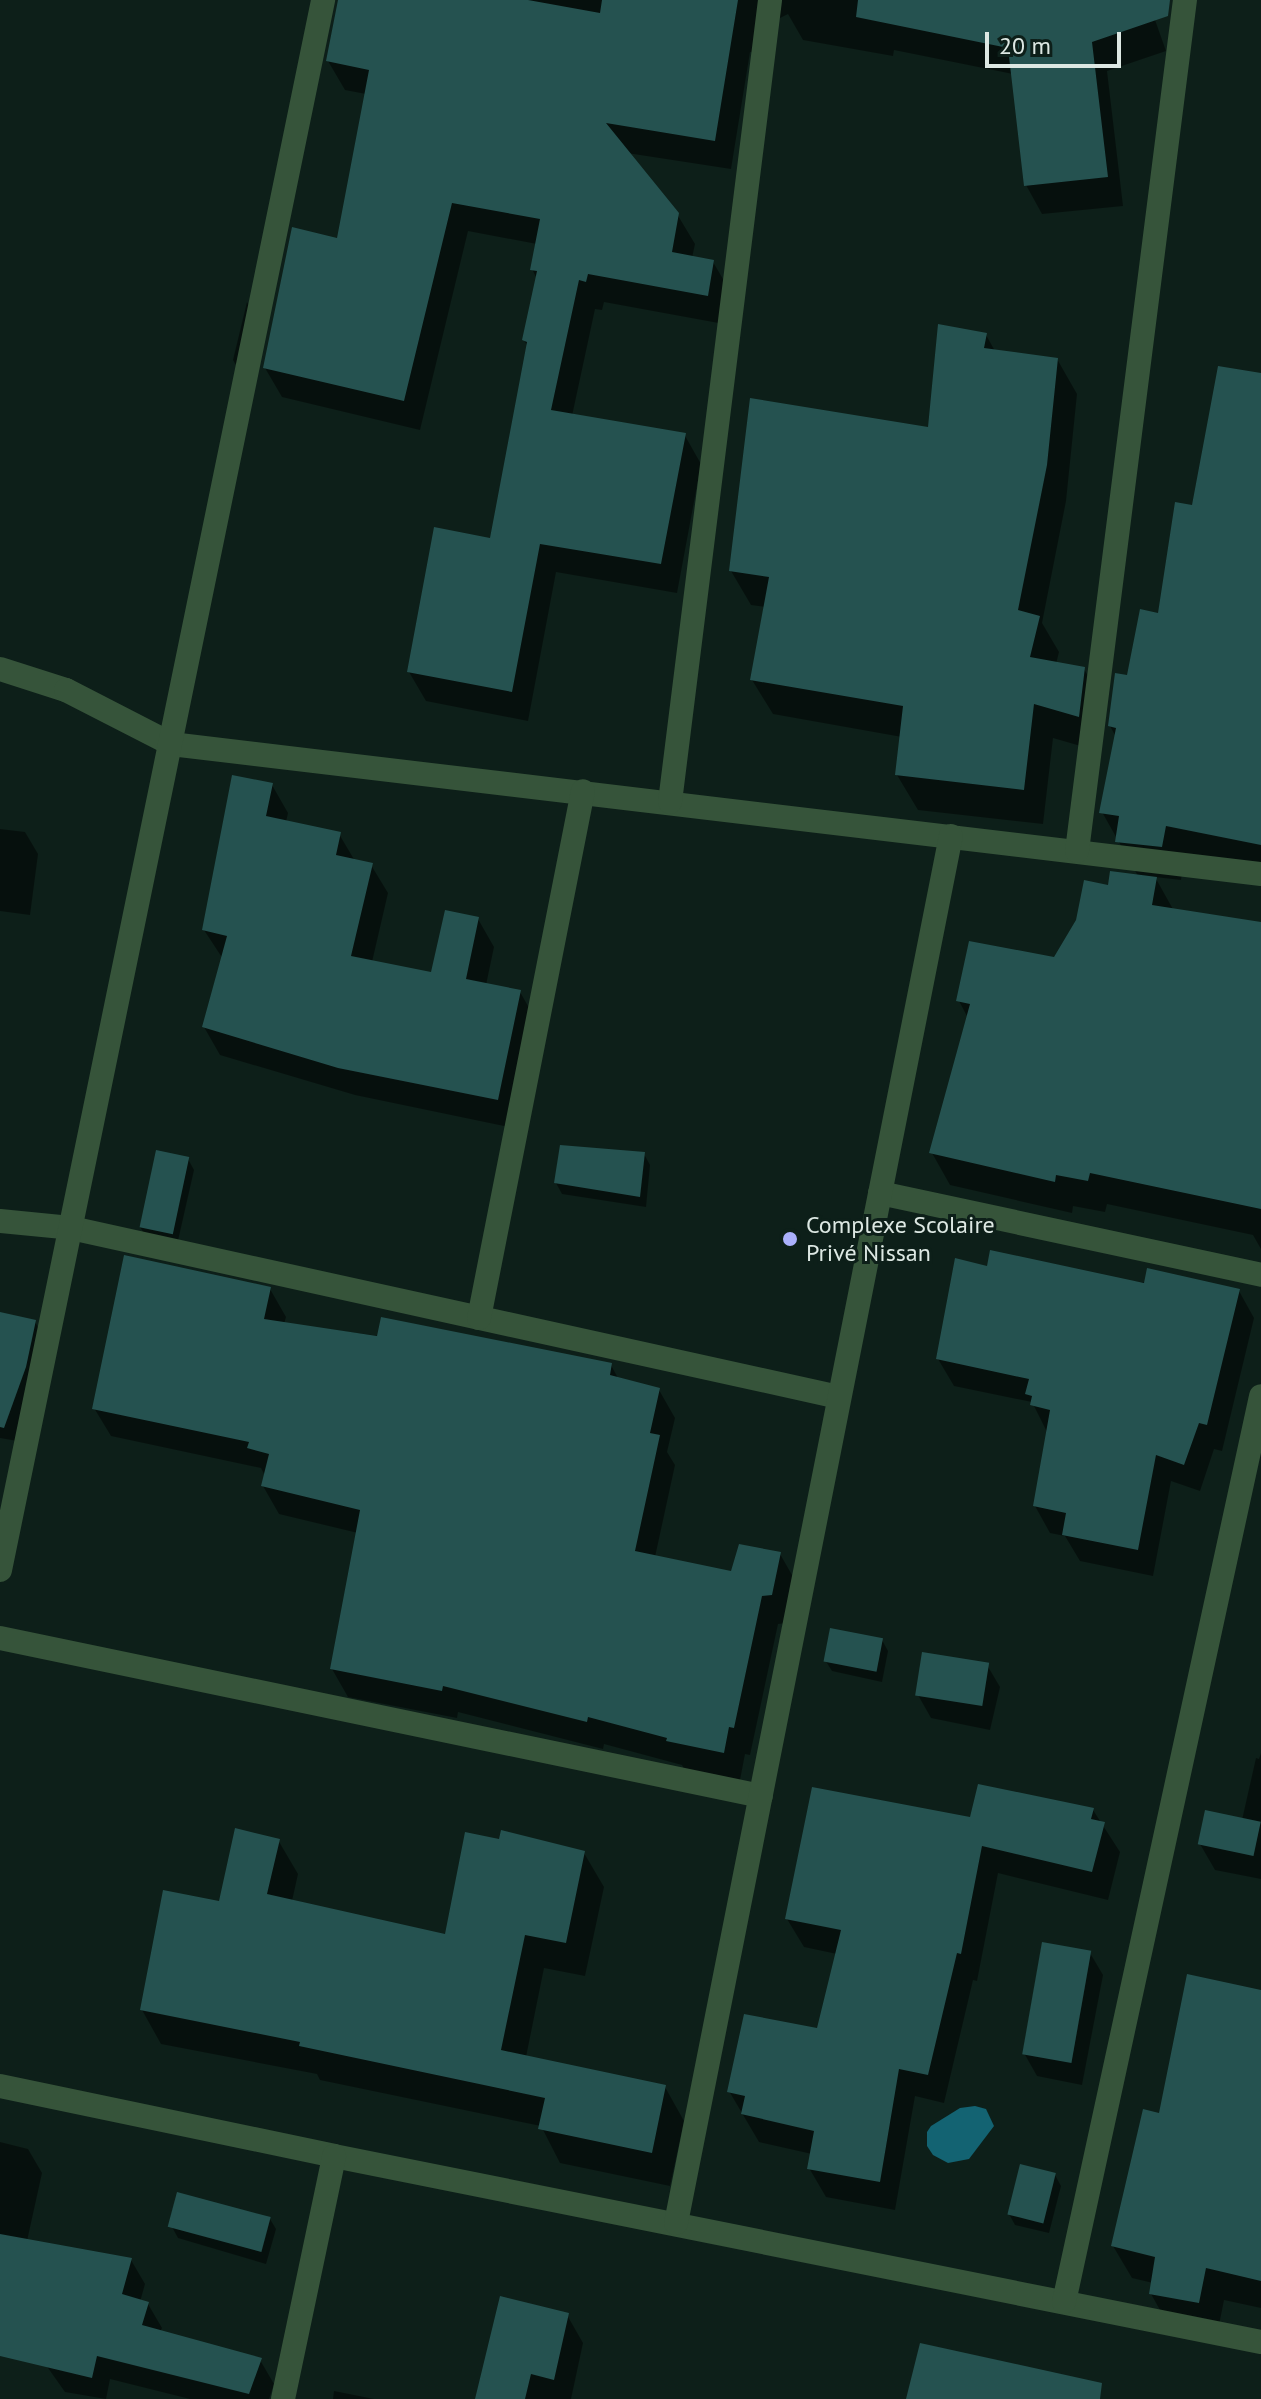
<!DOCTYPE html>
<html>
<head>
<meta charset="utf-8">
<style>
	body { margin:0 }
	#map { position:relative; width:1261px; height:2399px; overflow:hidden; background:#0d1f19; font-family:"PT Sans",sans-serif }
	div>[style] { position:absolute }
	.water>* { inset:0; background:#136372 }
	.shadow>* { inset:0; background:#0007 }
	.building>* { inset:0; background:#255250; transform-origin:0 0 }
	.minor>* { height:24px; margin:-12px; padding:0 12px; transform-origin:12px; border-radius:12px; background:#36543a }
	.dots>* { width:22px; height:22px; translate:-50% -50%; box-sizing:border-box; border:4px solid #0d1f19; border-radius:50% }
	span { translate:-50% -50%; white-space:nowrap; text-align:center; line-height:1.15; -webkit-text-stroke:6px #0d1f19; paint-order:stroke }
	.poi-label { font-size:24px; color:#dde8e3 }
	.left { translate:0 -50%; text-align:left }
	.scale { position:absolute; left:985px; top:32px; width:136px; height:36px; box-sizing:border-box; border:4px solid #dde8e3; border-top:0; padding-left:10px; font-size:24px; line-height:28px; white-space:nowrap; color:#dde8e3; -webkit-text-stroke:6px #0d1f19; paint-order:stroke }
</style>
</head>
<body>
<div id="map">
	<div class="water">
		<div style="clip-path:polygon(975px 2106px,986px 2109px,994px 2126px,969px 2159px,948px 2163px,933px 2155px,927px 2146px,927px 2132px,931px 2126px,960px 2108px)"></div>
	</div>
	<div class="shadow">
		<div style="clip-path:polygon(339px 0,1148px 0,1166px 51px,1107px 71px,1123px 206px,1042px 214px,1026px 185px,1013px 74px,894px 50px,893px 56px,803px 40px,788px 14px,774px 21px,763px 53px,750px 52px,731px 169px,627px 153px,677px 214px,695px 244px,692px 258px,713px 262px,730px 291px,724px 324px,604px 302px,602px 310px,595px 309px,572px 416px,684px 434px,701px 464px,677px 593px,556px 572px,528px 721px,426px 701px,409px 672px,492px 540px,528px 347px,524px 340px,537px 279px,532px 269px,537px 244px,468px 231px,420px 430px,282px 397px,265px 368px,339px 241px,366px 94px,345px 90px,328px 61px)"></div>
		<div style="clip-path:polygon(247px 302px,264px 332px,252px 392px,233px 360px)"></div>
		<div style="clip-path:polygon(986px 335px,995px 351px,1057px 359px,1077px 394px,1066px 501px,1042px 623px,1059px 652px,1056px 664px,1084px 669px,1104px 704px,1098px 751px,1053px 738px,1043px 824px,918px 810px,897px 775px,902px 737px,773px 714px,752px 680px,765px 607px,751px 605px,731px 571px,930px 430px)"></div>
		<div style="clip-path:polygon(1261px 375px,1261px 873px,1184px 858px,1181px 880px,1155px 877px,1174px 911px,1261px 924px,1261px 1249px,1253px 1235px,1107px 1204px,1105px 1212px,1073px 1206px,1072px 1213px,950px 1185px,932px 1153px,968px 1018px,959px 1001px,1055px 959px,1110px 887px,1138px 876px,1102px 812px,1116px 737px,1110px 726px,1128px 678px,1159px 615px,1194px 507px)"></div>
		<div style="clip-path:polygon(272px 785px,288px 813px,286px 822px,339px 834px,355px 861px,371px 865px,388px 893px,372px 962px,432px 974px,478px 919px,494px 947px,486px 985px,520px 992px,536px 1020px,514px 1128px,355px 1095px,220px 1055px,204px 1027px,223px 959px,204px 930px)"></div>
		<div style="clip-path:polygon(0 829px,25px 832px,38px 854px,30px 915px,0 911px)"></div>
		<div style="clip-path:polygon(644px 1154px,650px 1165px,646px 1207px,562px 1194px,556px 1183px)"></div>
		<div style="clip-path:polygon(188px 1159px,194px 1170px,177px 1245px,147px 1238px,140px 1227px)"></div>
		<div style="clip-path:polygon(989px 1268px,1239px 1291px,1254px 1318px,1222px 1451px,1214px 1449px,1200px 1491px,1171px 1481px,1153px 1576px,1080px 1561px,1065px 1536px,1050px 1533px,1035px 1506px,1047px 1432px,1032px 1402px,954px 1386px,938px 1359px)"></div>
		<div style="clip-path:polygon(270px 1289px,286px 1317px,284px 1324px,611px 1365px,619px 1380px,659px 1390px,675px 1418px,667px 1452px,675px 1465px,655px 1557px,733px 1574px,780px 1554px,796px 1582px,787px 1623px,778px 1624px,750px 1755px,745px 1754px,740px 1780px,684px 1769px,682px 1765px,604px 1744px,603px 1749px,458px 1712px,457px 1718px,348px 1697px,332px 1669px,358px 1533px,279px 1514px,263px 1486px,265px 1476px,261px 1468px,111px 1436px,94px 1408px)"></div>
		<div style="clip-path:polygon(0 1314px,35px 1322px,54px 1355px,29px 1443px,0 1438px)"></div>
		<div style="clip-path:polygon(882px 1640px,888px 1651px,882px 1682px,832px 1671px,825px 1660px)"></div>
		<div style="clip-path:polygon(987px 1665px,1000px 1687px,990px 1730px,931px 1718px,918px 1695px)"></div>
		<div style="clip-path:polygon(1261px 1753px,1261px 1879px,1215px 1870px,1200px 1844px,1242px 1820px,1256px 1758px,1259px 1759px)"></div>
		<div style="clip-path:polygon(1093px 1810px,1120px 1852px,1108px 1900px,998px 1873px,977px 1981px,973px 1980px,944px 2103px,915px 2096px,895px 2210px,826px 2197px,809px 2168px,812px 2154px,759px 2142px,729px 2091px,818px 2030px,837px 1954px,804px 1947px,787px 1919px,972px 1820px)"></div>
		<div style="clip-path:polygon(278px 1840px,298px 1874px,292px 1901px,446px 1936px,584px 1853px,604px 1887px,585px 1976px,544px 1968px,526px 2057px,665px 2087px,684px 2121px,670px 2186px,560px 2163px,541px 2126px,320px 2080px,317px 2074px,161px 2044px,142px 2010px,220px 1903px)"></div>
		<div style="clip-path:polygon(1090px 1953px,1103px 1975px,1082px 2085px,1037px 2076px,1024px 2053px)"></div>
		<div style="clip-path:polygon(1261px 1992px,1261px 2308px,1224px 2300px,1217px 2335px,1169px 2326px,1151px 2294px,1153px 2283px,1132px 2278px,1113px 2246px,1160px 2115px)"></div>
		<div style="clip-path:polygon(0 2142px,28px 2149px,42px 2173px,27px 2241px,131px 2260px,145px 2284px,140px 2302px,148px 2304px,162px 2328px,160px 2332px,260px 2360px,274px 2384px,269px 2399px,190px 2399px,110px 2379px,106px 2399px,65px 2392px,0 2300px)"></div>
		<div style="clip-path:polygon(1055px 2175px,1061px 2186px,1049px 2233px,1015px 2225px,1009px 2214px)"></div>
		<div style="clip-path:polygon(270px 2219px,276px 2229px,266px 2264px,178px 2238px,172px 2227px)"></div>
		<div style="clip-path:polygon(567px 2315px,583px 2343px,571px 2399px,477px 2399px)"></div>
		<div style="clip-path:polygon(334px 2391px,374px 2399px,333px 2399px)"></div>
	</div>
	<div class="building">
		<div style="clip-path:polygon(338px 0,528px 0,600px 13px,602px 0,738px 0,715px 141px,606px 123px,679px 213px,672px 252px,714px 260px,708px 296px,588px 274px,586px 282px,579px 280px,551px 410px,686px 433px,661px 564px,540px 544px,512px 692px,407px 672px,434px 527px,490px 538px,527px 342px,522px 340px,537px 271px,530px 270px,540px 219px,452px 203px,404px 401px,263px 368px,292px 227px,337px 238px,369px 70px,326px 61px)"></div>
		<div style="clip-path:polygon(858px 0,1170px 0,1168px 16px,1092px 42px,1108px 177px,1024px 186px,1008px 48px,856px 17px)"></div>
		<div style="clip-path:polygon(938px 324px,987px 333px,984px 348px,1058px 358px,1047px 465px,1018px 610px,1040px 616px,1030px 657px,1085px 667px,1079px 717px,1034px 704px,1024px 790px,895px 775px,903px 706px,750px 680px,769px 577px,729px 571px,750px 398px,928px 427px)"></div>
		<div style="clip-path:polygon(1218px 366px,1261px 373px,1261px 845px,1166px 826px,1162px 847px,1115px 842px,1119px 816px,1099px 813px,1116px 728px,1108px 726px,1115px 673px,1127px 675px,1140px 609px,1158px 613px,1175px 502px,1192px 505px)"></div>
		<div style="clip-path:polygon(232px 775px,273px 783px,266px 816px,341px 832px,336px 855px,373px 863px,351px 956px,431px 972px,445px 910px,479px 917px,466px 979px,521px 990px,498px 1100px,338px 1068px,202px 1027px,227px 936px,202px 930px)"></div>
		<div style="clip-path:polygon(1110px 871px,1157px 877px,1152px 905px,1261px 922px,1261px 1209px,1090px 1173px,1088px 1181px,1056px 1175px,1055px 1182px,929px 1153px,970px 1004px,956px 1001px,969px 941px,1054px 957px,1076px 920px,1084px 880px,1108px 885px)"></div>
		<div style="clip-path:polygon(560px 1145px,645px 1152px,640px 1197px,554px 1183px)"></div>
		<div style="left:156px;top:1150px;width:34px;height:79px;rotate:12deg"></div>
		<div style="clip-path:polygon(990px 1250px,1144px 1283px,1147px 1268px,1240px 1289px,1207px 1425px,1199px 1423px,1184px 1465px,1156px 1455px,1138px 1550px,1062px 1535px,1066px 1513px,1033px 1506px,1050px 1410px,1030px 1405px,1032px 1396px,1025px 1394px,1029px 1379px,936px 1359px,955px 1258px,987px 1266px)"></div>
		<div style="clip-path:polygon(124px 1255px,271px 1287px,264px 1319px,377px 1336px,381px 1317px,612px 1363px,610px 1375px,660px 1388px,650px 1433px,660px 1435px,635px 1551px,731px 1571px,739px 1544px,781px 1552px,772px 1595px,762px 1596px,734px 1728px,729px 1727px,724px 1753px,666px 1741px,667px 1738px,588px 1717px,587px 1722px,443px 1686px,442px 1691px,330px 1669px,360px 1510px,261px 1486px,269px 1454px,247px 1448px,249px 1442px,92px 1409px)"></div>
		<div style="clip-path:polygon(0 1312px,36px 1320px,26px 1367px,4px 1428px,0 1427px)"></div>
		<div style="left:830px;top:1628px;width:54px;height:34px;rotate:11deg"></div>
		<div style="left:922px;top:1652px;width:68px;height:44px;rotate:9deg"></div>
		<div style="clip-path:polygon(978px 1784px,1094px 1808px,1091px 1819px,1105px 1822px,1092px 1872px,982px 1846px,961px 1954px,957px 1953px,928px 2075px,899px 2069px,880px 2182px,807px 2169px,814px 2131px,741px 2114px,745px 2096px,727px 2092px,744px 2014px,817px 2028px,841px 1930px,785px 1919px,812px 1787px,970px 1817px)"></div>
		<div style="left:1205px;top:1810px;width:57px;height:35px;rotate:12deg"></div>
		<div style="clip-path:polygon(235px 1828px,280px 1839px,267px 1894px,445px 1934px,465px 1832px,499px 1839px,501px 1830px,585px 1851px,566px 1943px,525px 1935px,501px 2050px,666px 2085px,652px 2153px,538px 2129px,545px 2098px,299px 2046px,300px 2042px,140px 2010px,163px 1890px,219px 1901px)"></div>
		<div style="left:1042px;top:1942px;width:50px;height:114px;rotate:10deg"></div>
		<div style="clip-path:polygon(1187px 1974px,1261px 1990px,1261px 2281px,1206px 2268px,1199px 2303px,1149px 2294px,1155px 2257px,1111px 2246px,1143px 2109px,1159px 2113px)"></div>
		<div style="left:1020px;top:2164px;width:37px;height:52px;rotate:14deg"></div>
		<div style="left:177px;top:2192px;width:97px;height:36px;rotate:15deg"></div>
		<div style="clip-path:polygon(0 2234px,132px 2258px,122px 2294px,149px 2302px,142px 2325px,262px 2358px,249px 2394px,97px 2356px,92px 2378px,0 2356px)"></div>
		<div style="clip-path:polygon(500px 2296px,569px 2313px,554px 2380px,531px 2374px,525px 2399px,475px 2399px)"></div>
		<div style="clip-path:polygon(920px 2343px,1102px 2383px,1100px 2399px,906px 2399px)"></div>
	</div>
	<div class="minor">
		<div style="left:0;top:669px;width:69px;rotate:17.7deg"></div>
		<div style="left:66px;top:690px;width:118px;rotate:27.2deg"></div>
		<div style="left:171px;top:744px;width:1098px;rotate:6.8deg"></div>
		<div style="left:670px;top:802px;width:808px;rotate:-82.89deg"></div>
		<div style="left:1077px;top:851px;width:858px;rotate:-82.77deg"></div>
		<div style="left:880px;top:1193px;width:390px;rotate:12.1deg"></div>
		<div style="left:0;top:1221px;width:71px;rotate:5.6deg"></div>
		<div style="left:71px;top:1228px;width:786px;rotate:12.41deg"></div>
		<div style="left:479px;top:1318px;width:537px;rotate:-78.84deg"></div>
		<div style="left:0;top:1570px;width:1603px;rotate:-78.37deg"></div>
		<div style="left:0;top:1638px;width:777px;rotate:11.73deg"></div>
		<div style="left:0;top:2086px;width:341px;rotate:11.8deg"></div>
		<div style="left:334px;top:2156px;width:945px;rotate:11.35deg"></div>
		<div style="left:676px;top:2223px;width:1414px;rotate:-78.79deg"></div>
		<div style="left:1064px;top:2302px;width:927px;rotate:-77.73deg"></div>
		<div style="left:283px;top:2399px;width:248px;rotate:-78.1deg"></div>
	</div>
	<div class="dots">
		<div style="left:790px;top:1239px;background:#aab0fb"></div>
	</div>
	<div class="poi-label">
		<span class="left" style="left:806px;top:1239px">Complexe Scolaire<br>Privé Nissan</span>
	</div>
	<div class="scale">20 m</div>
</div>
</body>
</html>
